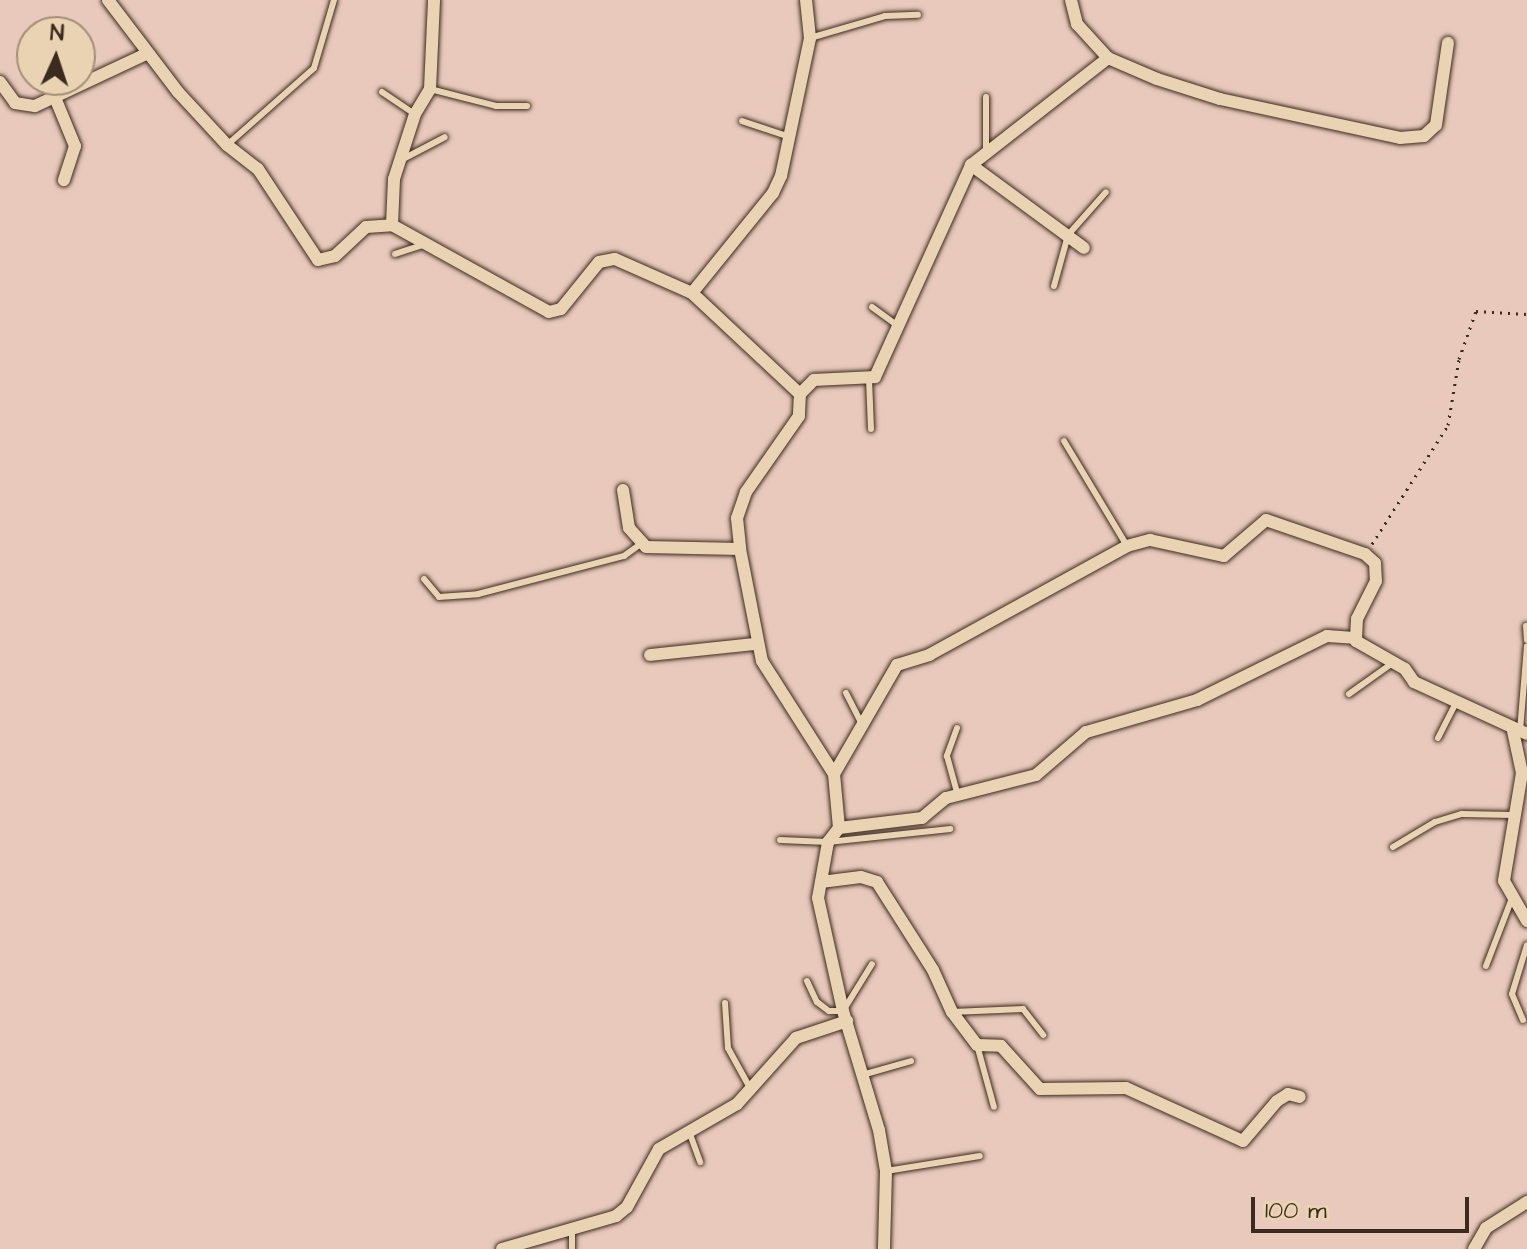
<!DOCTYPE html>
<html>
<head>
<meta charset="utf-8">
<style>
	body { margin:0 }
	#map { position:relative; width:1527px; height:1249px; overflow:hidden; background:#e8c9bb; font-family:"Architects Daughter",sans-serif }
	div>[style] { position:absolute }
	.path>* { height:3px; margin-top:-1.5px; transform-origin:0; background:repeating-linear-gradient(90deg,#3b2a1e 0 2px,transparent 0 8px) }
	.roads { filter:drop-shadow(0 0 2px #3b2a1e) drop-shadow(0 0 2px #3b2a1e) }
	.lane>* { height:6px; margin:-3px; padding:0 3px; transform-origin:3px; border-radius:3px; background:#e9d3b2 }
	.street>* { height:12px; margin:-6px; padding:0 6px; transform-origin:6px; border-radius:6px; background:#e9d3b2 }
	span { translate:-50% -50%; white-space:nowrap; text-align:center; line-height:1.15; -webkit-text-stroke:6px #e9d3b2; paint-order:stroke }
	.north { position:absolute; left:16px; top:16px; width:80px; height:80px; box-sizing:border-box; background:#e9d3b2; border:2px solid #a38f77; border-radius:50%; rotate:3deg; font-size:22px; font-weight:700; line-height:32px; text-align:center; color:#3b2a1e }
	.north::after { content:''; display:block; margin:auto; width:28px; height:36px; background:#3b2a1e; clip-path:polygon(50% 0,100% 100%,50% 72%,0 100%) }
	.scale { position:absolute; left:1251px; top:1197px; width:218px; height:36px; box-sizing:border-box; border:4px solid #3b2a1e; border-top:0; padding-left:10px; font-size:24px; line-height:28px; white-space:nowrap; color:#3b2a1e; -webkit-text-stroke:6px #e9d3b2; paint-order:stroke }
</style>
</head>
<body>
<div id="map">
	<div class="path">
		<div style="left:1372px;top:544px;width:141px;rotate:-57.4deg"></div>
		<div style="left:1448px;top:425px;width:67px;rotate:-80.5deg"></div>
		<div style="left:1459px;top:359px;width:51px;rotate:-70.5deg"></div>
		<div style="left:1476px;top:311px;width:51px;rotate:3.4deg"></div>
	</div>
	<div class="roads">
		<div class="lane">
			<div style="left:810px;top:38px;width:78px;rotate:-16.3deg"></div>
			<div style="left:885px;top:16px;width:33px;rotate:-2deg"></div>
			<div style="left:430px;top:89px;width:68px;rotate:14.4deg"></div>
			<div style="left:496px;top:106px;width:31px"></div>
			<div style="left:382px;top:92px;width:40px;rotate:34deg"></div>
			<div style="left:986px;top:97px;width:53px;rotate:90deg"></div>
			<div style="left:742px;top:121px;width:47px;rotate:18.4deg"></div>
			<div style="left:227px;top:145px;width:116px;rotate:-41.5deg"></div>
			<div style="left:314px;top:68px;width:71px;rotate:-73.6deg"></div>
			<div style="left:403px;top:159px;width:47px;rotate:-27.6deg"></div>
			<div style="left:395px;top:254px;width:32px;rotate:-18deg"></div>
			<div style="left:1054px;top:286px;width:53px;rotate:-74.6deg"></div>
			<div style="left:1068px;top:235px;width:57px;rotate:-48.5deg"></div>
			<div style="left:872px;top:307px;width:32px;rotate:36deg"></div>
			<div style="left:869px;top:379px;width:50px;rotate:87.7deg"></div>
			<div style="left:1064px;top:441px;width:122px;rotate:59deg"></div>
			<div style="left:424px;top:579px;width:23px;rotate:50deg"></div>
			<div style="left:439px;top:597px;width:39px;rotate:-4deg"></div>
			<div style="left:478px;top:594px;width:151px;rotate:-14.6deg"></div>
			<div style="left:624px;top:556px;width:22px;rotate:-36deg"></div>
			<div style="left:1526px;top:626px;width:14px;rotate:86deg"></div>
			<div style="left:846px;top:693px;width:35px;rotate:63deg"></div>
			<div style="left:1349px;top:694px;width:55px;rotate:-35.4deg"></div>
			<div style="left:957px;top:728px;width:30px;rotate:110deg"></div>
			<div style="left:947px;top:756px;width:41px;rotate:74.6deg"></div>
			<div style="left:1520px;top:731px;width:85px;rotate:-85.3deg"></div>
			<div style="left:1438px;top:738px;width:39px;rotate:-63deg"></div>
			<div style="left:780px;top:840px;width:48px;rotate:2.4deg"></div>
			<div style="left:828px;top:842px;width:123px;rotate:-6.1deg"></div>
			<div style="left:1393px;top:847px;width:49px;rotate:-30.8deg"></div>
			<div style="left:1435px;top:822px;width:28px;rotate:-17deg"></div>
			<div style="left:1462px;top:814px;width:50px;rotate:1.1deg"></div>
			<div style="left:1486px;top:966px;width:70px;rotate:-69deg"></div>
			<div style="left:807px;top:981px;width:23px;rotate:65deg"></div>
			<div style="left:817px;top:1002px;width:15px;rotate:37deg"></div>
			<div style="left:829px;top:1011px;width:14px"></div>
			<div style="left:843px;top:1011px;width:55px;rotate:-58.3deg"></div>
			<div style="left:725px;top:1003px;width:45px;rotate:86.2deg"></div>
			<div style="left:728px;top:1048px;width:46px;rotate:61.2deg"></div>
			<div style="left:952px;top:1012px;width:71px;rotate:-2.4deg"></div>
			<div style="left:1023px;top:1009px;width:33px;rotate:52deg"></div>
			<div style="left:1523px;top:1020px;width:28px;rotate:-113deg"></div>
			<div style="left:1512px;top:994px;width:51px;rotate:-73deg"></div>
			<div style="left:977px;top:1045px;width:64px;rotate:74.7deg"></div>
			<div style="left:862px;top:1075px;width:51px;rotate:-15.9deg"></div>
			<div style="left:690px;top:1134px;width:30px;rotate:70deg"></div>
			<div style="left:886px;top:1171px;width:95px;rotate:-9.1deg"></div>
			<div style="left:572px;top:1232px;width:17px;rotate:90deg"></div>
		</div>
		<div class="street">
			<div style="left:108px;top:0;width:116px;rotate:52.7deg"></div>
			<div style="left:178px;top:92px;width:72px;rotate:47.2deg"></div>
			<div style="left:227px;top:145px;width:39px;rotate:38deg"></div>
			<div style="left:258px;top:169px;width:109px;rotate:56.6deg"></div>
			<div style="left:318px;top:260px;width:17px;rotate:-13deg"></div>
			<div style="left:335px;top:256px;width:42px;rotate:-43.1deg"></div>
			<div style="left:366px;top:227px;width:26px;rotate:-4deg"></div>
			<div style="left:392px;top:225px;width:179px;rotate:29deg"></div>
			<div style="left:549px;top:312px;width:12px;rotate:-14deg"></div>
			<div style="left:561px;top:309px;width:60px;rotate:-51deg"></div>
			<div style="left:599px;top:262px;width:16px;rotate:-11deg"></div>
			<div style="left:615px;top:259px;width:84px;rotate:23.8deg"></div>
			<div style="left:692px;top:293px;width:148px;rotate:43.1deg"></div>
			<div style="left:800px;top:394px;width:22px;rotate:93deg"></div>
			<div style="left:799px;top:416px;width:93px;rotate:124.9deg"></div>
			<div style="left:746px;top:492px;width:28px;rotate:109deg"></div>
			<div style="left:737px;top:518px;width:31px;rotate:84deg"></div>
			<div style="left:740px;top:549px;width:114px;rotate:78.9deg"></div>
			<div style="left:762px;top:661px;width:134px;rotate:57.5deg"></div>
			<div style="left:834px;top:774px;width:54px;rotate:84.7deg"></div>
			<div style="left:839px;top:828px;width:18px;rotate:128deg"></div>
			<div style="left:828px;top:842px;width:57px;rotate:100.1deg"></div>
			<div style="left:818px;top:898px;width:116px;rotate:77.5deg"></div>
			<div style="left:843px;top:1011px;width:124px;rotate:73.2deg"></div>
			<div style="left:879px;top:1130px;width:42px;rotate:80.3deg"></div>
			<div style="left:886px;top:1171px;width:78px;rotate:91.5deg"></div>
			<div style="left:1071px;top:0;width:25px;rotate:76deg"></div>
			<div style="left:1077px;top:24px;width:46px;rotate:47.6deg"></div>
			<div style="left:1108px;top:58px;width:53px;rotate:23.2deg"></div>
			<div style="left:1157px;top:79px;width:66px;rotate:17.6deg"></div>
			<div style="left:1220px;top:99px;width:184px;rotate:12.2deg"></div>
			<div style="left:1400px;top:138px;width:24px;rotate:-5deg"></div>
			<div style="left:1424px;top:136px;width:16px;rotate:-43deg"></div>
			<div style="left:1436px;top:125px;width:83px;rotate:-81.7deg"></div>
			<div style="left:0;top:82px;width:26px;rotate:54deg"></div>
			<div style="left:15px;top:103px;width:20px;rotate:9deg"></div>
			<div style="left:35px;top:106px;width:123px;rotate:-25.1deg"></div>
			<div style="left:56px;top:100px;width:50px;rotate:67.6deg"></div>
			<div style="left:75px;top:146px;width:36px;rotate:108deg"></div>
			<div style="left:971px;top:165px;width:140px;rotate:36.3deg"></div>
			<div style="left:392px;top:225px;width:46px;rotate:-87.5deg"></div>
			<div style="left:394px;top:179px;width:68px;rotate:-72.1deg"></div>
			<div style="left:415px;top:114px;width:29px;rotate:-59deg"></div>
			<div style="left:430px;top:89px;width:89px;rotate:-87.4deg"></div>
			<div style="left:692px;top:293px;width:129px;rotate:-51deg"></div>
			<div style="left:773px;top:193px;width:19px;rotate:-65deg"></div>
			<div style="left:781px;top:176px;width:141px;rotate:-78.1deg"></div>
			<div style="left:810px;top:38px;width:38px;rotate:-96deg"></div>
			<div style="left:800px;top:394px;width:20px;rotate:-45deg"></div>
			<div style="left:814px;top:380px;width:61px;rotate:-2.8deg"></div>
			<div style="left:875px;top:377px;width:233px;rotate:-65.6deg"></div>
			<div style="left:971px;top:165px;width:174px;rotate:-38deg"></div>
			<div style="left:623px;top:490px;width:38px;rotate:81deg"></div>
			<div style="left:629px;top:528px;width:25px;rotate:48deg"></div>
			<div style="left:646px;top:547px;width:94px;rotate:1.2deg"></div>
			<div style="left:650px;top:655px;width:106px;rotate:-6deg"></div>
			<div style="left:1513px;top:731px;width:43px;rotate:77.9deg"></div>
			<div style="left:1522px;top:773px;width:109px;rotate:99.5deg"></div>
			<div style="left:1504px;top:881px;width:46px;rotate:60.1deg"></div>
			<div style="left:834px;top:774px;width:126px;rotate:-60deg"></div>
			<div style="left:897px;top:665px;width:34px;rotate:-17deg"></div>
			<div style="left:929px;top:655px;width:226px;rotate:-28.8deg"></div>
			<div style="left:1127px;top:546px;width:24px;rotate:-15deg"></div>
			<div style="left:1150px;top:540px;width:76px;rotate:12.2deg"></div>
			<div style="left:1224px;top:556px;width:55px;rotate:-40.6deg"></div>
			<div style="left:1266px;top:520px;width:105px;rotate:19deg"></div>
			<div style="left:1365px;top:554px;width:13px;rotate:42deg"></div>
			<div style="left:1375px;top:563px;width:18px;rotate:87deg"></div>
			<div style="left:1376px;top:581px;width:42px;rotate:116.6deg"></div>
			<div style="left:1357px;top:619px;width:22px;rotate:93deg"></div>
			<div style="left:1356px;top:641px;width:56px;rotate:29.7deg"></div>
			<div style="left:1405px;top:669px;width:16px;rotate:55deg"></div>
			<div style="left:1414px;top:682px;width:124px;rotate:24.7deg"></div>
			<div style="left:839px;top:828px;width:84px;rotate:-6.9deg"></div>
			<div style="left:922px;top:818px;width:31px;rotate:-40deg"></div>
			<div style="left:946px;top:798px;width:93px;rotate:-14.3deg"></div>
			<div style="left:1036px;top:775px;width:66px;rotate:-40.7deg"></div>
			<div style="left:1086px;top:732px;width:116px;rotate:-16.1deg"></div>
			<div style="left:1197px;top:700px;width:145px;rotate:-26.2deg"></div>
			<div style="left:1327px;top:636px;width:27px;rotate:4deg"></div>
			<div style="left:821px;top:882px;width:40px;rotate:-7.1deg"></div>
			<div style="left:861px;top:877px;width:17px;rotate:17deg"></div>
			<div style="left:877px;top:882px;width:104px;rotate:57.5deg"></div>
			<div style="left:933px;top:970px;width:46px;rotate:65.7deg"></div>
			<div style="left:952px;top:1012px;width:41px;rotate:52.9deg"></div>
			<div style="left:977px;top:1045px;width:24px;rotate:2deg"></div>
			<div style="left:1001px;top:1046px;width:58px;rotate:47.8deg"></div>
			<div style="left:1040px;top:1089px;width:86px;rotate:-0.7deg"></div>
			<div style="left:1126px;top:1088px;width:128px;rotate:24.4deg"></div>
			<div style="left:1243px;top:1141px;width:52px;rotate:-49.6deg"></div>
			<div style="left:1277px;top:1101px;width:13px;rotate:-32deg"></div>
			<div style="left:1288px;top:1094px;width:12px;rotate:14deg"></div>
			<div style="left:502px;top:1249px;width:119px;rotate:-16.1deg"></div>
			<div style="left:616px;top:1216px;width:14px;rotate:-39deg"></div>
			<div style="left:627px;top:1207px;width:66px;rotate:-61.1deg"></div>
			<div style="left:659px;top:1149px;width:90px;rotate:-30deg"></div>
			<div style="left:737px;top:1104px;width:89px;rotate:-48.2deg"></div>
			<div style="left:796px;top:1038px;width:54px;rotate:-18.4deg"></div>
			<div style="left:1474px;top:1249px;width:24px;rotate:-60deg"></div>
			<div style="left:1486px;top:1228px;width:49px;rotate:-32.4deg"></div>
		</div>
	</div>
	<div class="north">N</div>
	<div class="scale">100 m</div>
</div>
</body>
</html>
